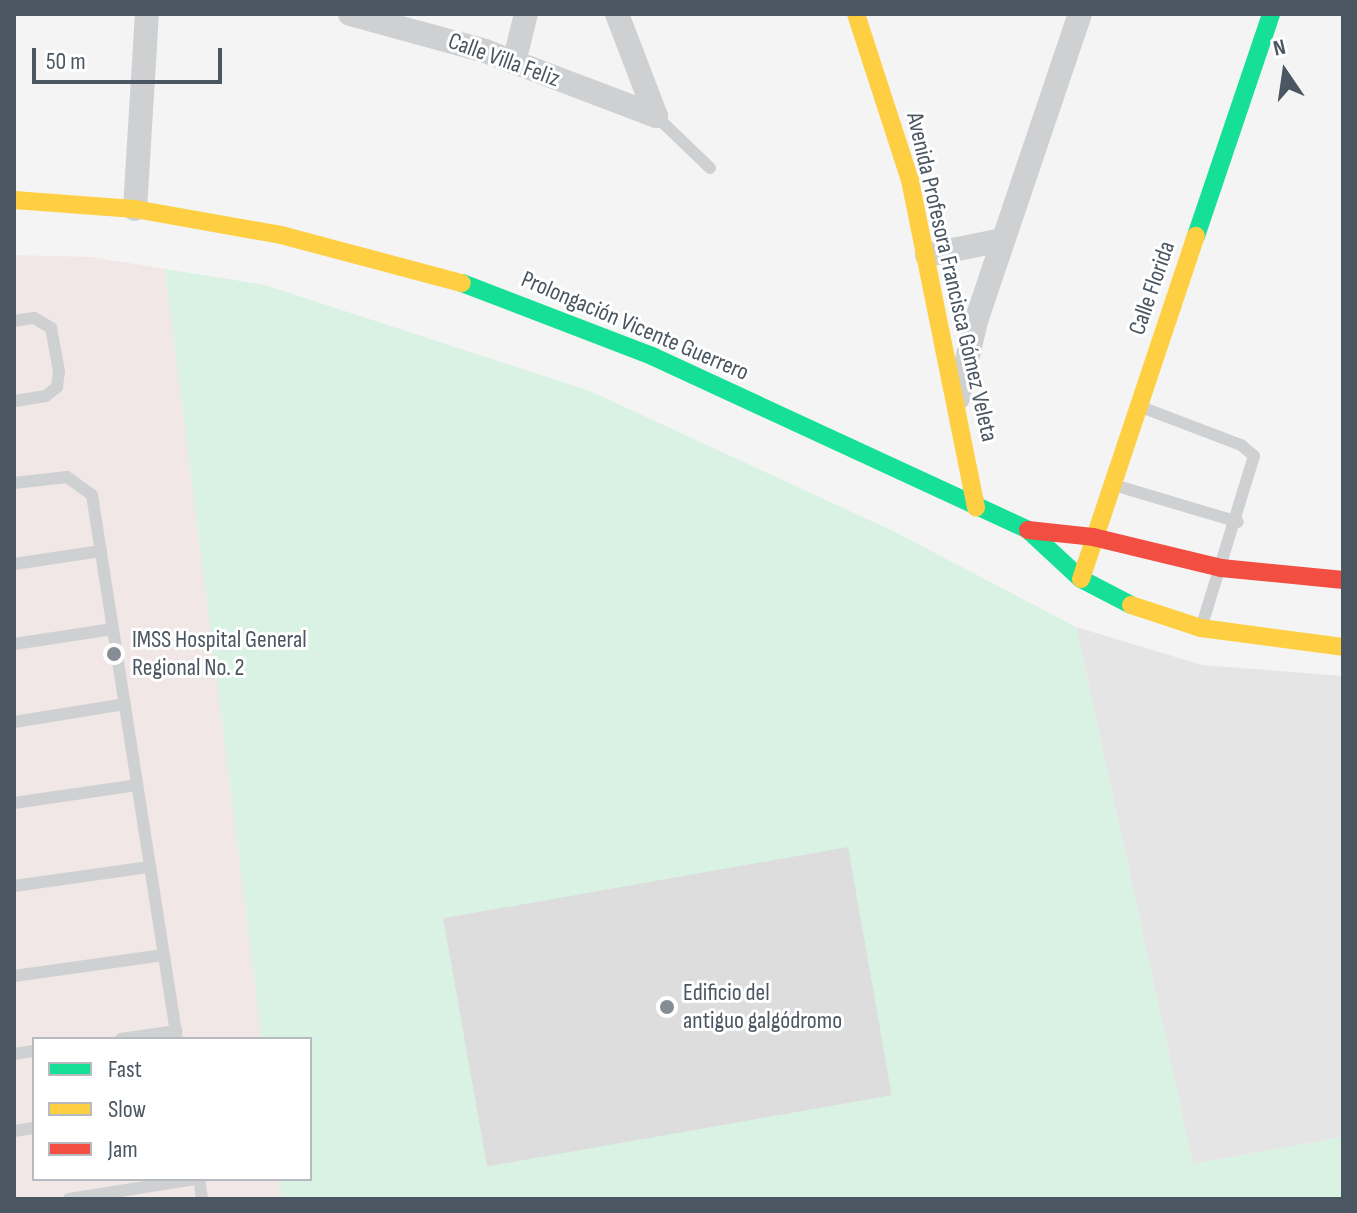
<!DOCTYPE html>
<html>
<head>
<meta charset="utf-8">
<style>
	body { margin:0 }
	#map { position:relative; width:1357px; height:1213px; overflow:hidden; background:#f4f4f4; font-family:"Sofia Sans Condensed",sans-serif }
	div>[style] { position:absolute }
	.education>* { inset:0; background:#e6e5e6 }
	.medical>* { inset:0; background:#f1e7e6 }
	.green>* { inset:0; background:#d9f2e3 }
	.building>* { inset:0; background:#ddddde; transform-origin:0 0 }
	.lane>* { height:12px; margin:-6px; padding:0 6px; transform-origin:6px; border-radius:6px; background:#ced0d2 }
	.street>* { height:24px; margin:-12px; padding:0 12px; transform-origin:12px; border-radius:12px; background:#ced0d2 }
	.fast>* { height:18px; margin:-9px; padding:0 9px; transform-origin:9px; border-radius:9px; background:#16e098 }
	.slow>* { height:18px; margin:-9px; padding:0 9px; transform-origin:9px; border-radius:9px; background:#ffcf43 }
	.jam>* { height:18px; margin:-9px; padding:0 9px; transform-origin:9px; border-radius:9px; background:#f24e42 }
	.dots>* { width:22px; height:22px; translate:-50% -50%; box-sizing:border-box; border:4px solid #fff; border-radius:50% }
	span { translate:-50% -50%; white-space:nowrap; text-align:center; line-height:1.15; -webkit-text-stroke:6px #fff; paint-order:stroke }
	.street-label { font-size:24px; color:#4a5661 }
	.poi-label { font-size:24px; color:#4a5661 }
	.left { translate:0 -50%; text-align:left }
	.frame { position:absolute; inset:0; border:16px solid #4a5661; pointer-events:none }
	.legend { position:absolute; left:32px; top:1037px; width:280px; height:144px; box-sizing:border-box; background:#fff; border:2px solid #b7bbc0; margin:0; padding:10px 14px; list-style:none; font-size:24px; color:#4a5661 }
	.legend li { display:flex; align-items:center; gap:16px; height:40px }
	.legend b { width:40px; border:2px solid #b7bbc0 }
	.north { position:absolute; left:1245px; top:32px; width:80px; height:80px; -webkit-text-stroke:6px #fff; paint-order:stroke; rotate:347deg; font-size:22px; font-weight:700; line-height:32px; text-align:center; color:#4a5661 }
	.north::after { content:''; display:block; margin:auto; width:28px; height:36px; background:#4a5661; clip-path:polygon(50% 0,100% 100%,50% 72%,0 100%) }
	.scale { position:absolute; left:32px; top:48px; width:190px; height:36px; box-sizing:border-box; border:4px solid #4a5661; border-top:0; padding-left:10px; font-size:24px; line-height:28px; white-space:nowrap; color:#4a5661; -webkit-text-stroke:6px #fff; paint-order:stroke }
</style>
</head>
<body>
<div id="map">
	<div class="education">
		<div style="clip-path:polygon(1076px 627px,1202px 665px,1343px 676px,1343px 1137px,1193px 1164px)"></div>
	</div>
	<div class="medical">
		<div style="clip-path:polygon(14px 255px,92px 257px,165px 269px,262px 1039px,34px 1039px,34px 1179px,279px 1179px,282px 1199px,14px 1199px)"></div>
	</div>
	<div class="green">
		<div style="clip-path:polygon(165px 269px,265px 285px,590px 391px,895px 532px,1076px 627px,1193px 1164px,1343px 1137px,1343px 1199px,282px 1199px,279px 1179px,310px 1179px,310px 1039px,262px 1039px)"></div>
	</div>
	<div class="building">
		<div style="left:848px;top:847px;width:252px;height:411px;rotate:80deg"></div>
	</div>
	<div class="lane">
		<div style="left:656px;top:116px;width:75px;rotate:43.9deg"></div>
		<div style="left:14px;top:321px;width:20px;rotate:-9deg"></div>
		<div style="left:34px;top:318px;width:20px;rotate:30deg"></div>
		<div style="left:51px;top:328px;width:44px;rotate:79.5deg"></div>
		<div style="left:59px;top:371px;width:16px;rotate:97deg"></div>
		<div style="left:57px;top:387px;width:14px;rotate:141deg"></div>
		<div style="left:46px;top:396px;width:32px;rotate:171deg"></div>
		<div style="left:1141px;top:407px;width:107px;rotate:20.8deg"></div>
		<div style="left:1241px;top:445px;width:17px;rotate:40deg"></div>
		<div style="left:1254px;top:456px;width:177px;rotate:107.1deg"></div>
		<div style="left:14px;top:483px;width:53px;rotate:-6.5deg"></div>
		<div style="left:67px;top:477px;width:31px;rotate:36deg"></div>
		<div style="left:92px;top:495px;width:551px;rotate:81.12deg"></div>
		<div style="left:1114px;top:485px;width:129px;rotate:16.6deg"></div>
		<div style="left:14px;top:564px;width:88px;rotate:-8.5deg"></div>
		<div style="left:14px;top:644px;width:100px;rotate:-8.6deg"></div>
		<div style="left:14px;top:722px;width:112px;rotate:-9.2deg"></div>
		<div style="left:14px;top:803px;width:124px;rotate:-8.3deg"></div>
		<div style="left:14px;top:886px;width:137px;rotate:-8deg"></div>
		<div style="left:14px;top:976px;width:151px;rotate:-8deg"></div>
		<div style="left:121px;top:1039px;width:56px;rotate:-8.3deg"></div>
		<div style="left:14px;top:1054px;width:20px;rotate:-9deg"></div>
		<div style="left:14px;top:1131px;width:20px;rotate:-9deg"></div>
		<div style="left:199px;top:1179px;width:20px;rotate:81deg"></div>
		<div style="left:69px;top:1199px;width:128px;rotate:-9deg"></div>
	</div>
	<div class="street">
		<div style="left:350px;top:14px;width:140px;rotate:15.3deg"></div>
		<div style="left:485px;top:51px;width:183px;rotate:20.8deg"></div>
		<div style="left:617px;top:14px;width:109px;rotate:69.1deg"></div>
		<div style="left:514px;top:62px;width:49px;rotate:-76deg"></div>
		<div style="left:135px;top:209px;width:195px;rotate:-86.5deg"></div>
		<div style="left:927px;top:255px;width:77px;rotate:-11.2deg"></div>
		<div style="left:958px;top:398px;width:79px;rotate:-76.8deg"></div>
		<div style="left:976px;top:321px;width:324px;rotate:-71.3deg"></div>
	</div>
	<div class="fast">
		<div style="left:1196px;top:236px;width:234px;rotate:-71.3deg"></div>
		<div style="left:462px;top:283px;width:204px;rotate:21deg"></div>
		<div style="left:652px;top:356px;width:414px;rotate:24.8deg"></div>
		<div style="left:1028px;top:530px;width:72px;rotate:42.8deg"></div>
		<div style="left:1081px;top:579px;width:56px;rotate:27.5deg"></div>
	</div>
	<div class="slow">
		<div style="left:856px;top:14px;width:175px;rotate:72deg"></div>
		<div style="left:910px;top:180px;width:334px;rotate:78.6deg"></div>
		<div style="left:14px;top:200px;width:121px;rotate:4.3deg"></div>
		<div style="left:135px;top:209px;width:148px;rotate:10.1deg"></div>
		<div style="left:281px;top:235px;width:187px;rotate:14.9deg"></div>
		<div style="left:1081px;top:579px;width:362px;rotate:-71.5deg"></div>
		<div style="left:1131px;top:605px;width:74px;rotate:18.2deg"></div>
		<div style="left:1201px;top:628px;width:143px;rotate:7.6deg"></div>
	</div>
	<div class="jam">
		<div style="left:1028px;top:530px;width:65px;rotate:6.1deg"></div>
		<div style="left:1093px;top:537px;width:132px;rotate:13.6deg"></div>
		<div style="left:1221px;top:568px;width:123px;rotate:5.6deg"></div>
	</div>
	<div class="dots">
		<div style="left:114px;top:654px;background:#868d94"></div>
		<div style="left:667px;top:1007px;background:#868d94"></div>
	</div>
	<div class="street-label">
		<span style="left:504px;top:60px;rotate:20deg">Calle Villa Feliz</span>
		<span style="left:952px;top:277px;rotate:77deg">Avenida Profesora Francisca Gómez Veleta</span>
		<span style="left:1152px;top:288px;rotate:-71deg">Calle Florida</span>
		<span style="left:635px;top:326px;rotate:23deg">Prolongación Vicente Guerrero</span>
	</div>
	<div class="poi-label">
		<span class="left" style="left:132px;top:654px">IMSS Hospital General<br>Regional No. 2</span>
		<span class="left" style="left:683px;top:1007px">Edificio del<br>antiguo galgódromo</span>
	</div>
	<div class="frame"></div>
	<ul class="legend">
	<li><b style="height:10px;background:#16e098"></b>Fast</li>
	<li><b style="height:10px;background:#ffcf43"></b>Slow</li>
	<li><b style="height:10px;background:#f24e42"></b>Jam</li>
	</ul>
	<div class="north">N</div>
	<div class="scale">50 m</div>
</div>
</body>
</html>
